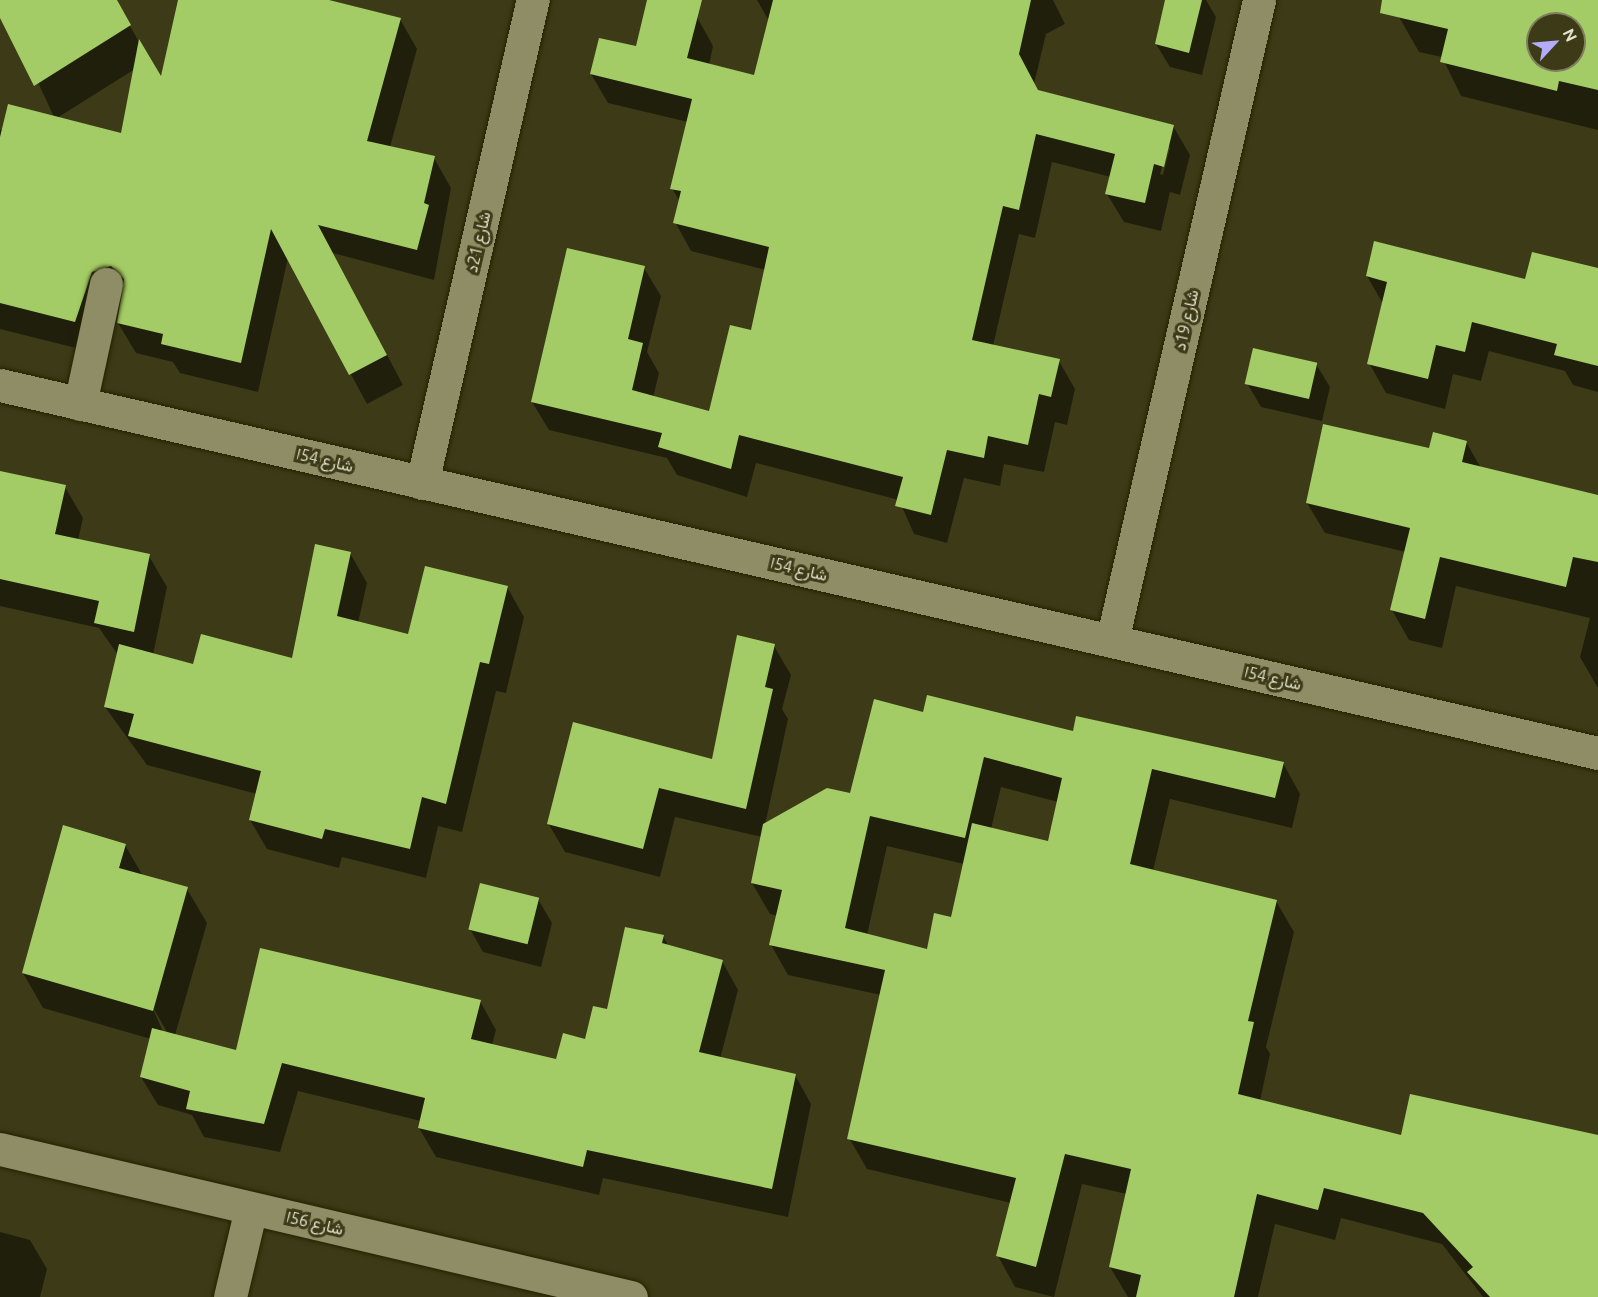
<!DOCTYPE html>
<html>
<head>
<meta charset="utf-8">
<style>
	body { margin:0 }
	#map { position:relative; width:1598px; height:1297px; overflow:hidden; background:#3d3b17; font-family:Ubuntu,Vazirmatn,sans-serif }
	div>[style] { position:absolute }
	.shadow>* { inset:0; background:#0007 }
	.building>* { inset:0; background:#a3cc66; transform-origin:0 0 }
	.roads { filter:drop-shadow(0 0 2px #242200) drop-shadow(0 0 2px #242200) }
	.minor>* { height:33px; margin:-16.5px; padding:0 16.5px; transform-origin:16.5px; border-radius:16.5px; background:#8e8d66 }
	span { translate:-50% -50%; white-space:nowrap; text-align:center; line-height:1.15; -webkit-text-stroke:6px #3d3b17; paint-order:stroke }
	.street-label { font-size:16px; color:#e3e3ce }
	.north { position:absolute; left:1526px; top:12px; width:60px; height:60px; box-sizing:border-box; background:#3d3b17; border:2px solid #7f7e60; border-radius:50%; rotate:64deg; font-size:16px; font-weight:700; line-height:24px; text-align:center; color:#e3e3ce }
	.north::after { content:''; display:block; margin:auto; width:21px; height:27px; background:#b3adf9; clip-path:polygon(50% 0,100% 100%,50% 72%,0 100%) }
</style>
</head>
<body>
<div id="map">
	<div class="shadow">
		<div style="clip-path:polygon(evenodd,0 0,115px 0,161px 80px,180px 0,323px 0,400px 19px,417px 49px,390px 147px,434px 158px,451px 188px,434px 280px,333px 253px,403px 385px,367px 404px,288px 258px,258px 392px,180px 373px,173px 362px,136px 353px,118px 323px,122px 297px,109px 302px,92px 352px,0 329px,0 130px,54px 117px,0 0,135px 69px,122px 135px,57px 118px,135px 69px)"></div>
		<div style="clip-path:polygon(evenodd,757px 0,1053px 0,1065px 24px,1046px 34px,1034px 84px,1039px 92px,1173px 126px,1190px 155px,1180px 195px,1170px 192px,1161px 231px,1124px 222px,1107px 194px,1111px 177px,1052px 162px,1035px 238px,1019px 234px,993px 346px,1059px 361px,1075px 389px,1067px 425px,1055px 422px,1044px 472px,1004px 464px,1000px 486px,964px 478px,947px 543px,914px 534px,899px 500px,756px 463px,747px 497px,677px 475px,667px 458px,549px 430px,532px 402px,644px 268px,661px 296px,647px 352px,659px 373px,653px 398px,710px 413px,752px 332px,766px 270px,691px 251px,675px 222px,680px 202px,672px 188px,688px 122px,608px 103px,591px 74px,697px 17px,713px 46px,709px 65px,755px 76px,769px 21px,757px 0,1167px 147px,1170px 147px,1163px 175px,1160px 174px,1167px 147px)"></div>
		<div style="clip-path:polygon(1167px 0,1206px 0,1216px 17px,1202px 75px,1170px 67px,1156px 44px)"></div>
		<div style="clip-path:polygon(evenodd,1403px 0,1598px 0,1598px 130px,1461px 96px,1442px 57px,1419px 52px,1399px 17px,1403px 0,1538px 24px,1574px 24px,1574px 60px,1538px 60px,1538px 24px)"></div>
		<div style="clip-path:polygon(1367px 276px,1527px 281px,1598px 294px,1598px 392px,1573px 385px,1565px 371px,1489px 351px,1481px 381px,1453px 374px,1445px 409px,1386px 393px,1369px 363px,1383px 304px)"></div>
		<div style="clip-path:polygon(1316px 364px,1330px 387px,1322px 421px,1261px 407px,1247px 383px)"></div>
		<div style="clip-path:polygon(1466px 442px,1481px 468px,1598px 496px,1598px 688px,1580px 657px,1590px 618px,1456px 586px,1442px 648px,1409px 640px,1392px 610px,1406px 552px,1325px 533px,1307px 503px,1430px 450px)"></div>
		<div style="clip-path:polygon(0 473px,65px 487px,83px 518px,78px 540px,149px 556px,167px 587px,153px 655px,194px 666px,293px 660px,350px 553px,367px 583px,358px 623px,409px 636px,507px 587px,524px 617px,506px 693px,496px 691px,462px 832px,438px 826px,426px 878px,342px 857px,339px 868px,267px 849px,250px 820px,257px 794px,147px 765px,105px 707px,118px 655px,99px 628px,0 606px)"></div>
		<div style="clip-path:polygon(evenodd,774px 646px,791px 675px,782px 709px,788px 719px,765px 825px,851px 795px,924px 714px,1283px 763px,1300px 794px,1292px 828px,1170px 799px,1153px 871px,1276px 901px,1294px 932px,1266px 1047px,1270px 1054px,1260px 1101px,1402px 1137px,1598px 1136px,1598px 1297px,1483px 1297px,1442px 1244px,1341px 1218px,1335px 1240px,1275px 1224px,1258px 1297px,1128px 1297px,1110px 1267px,1127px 1194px,1082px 1184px,1054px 1297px,1015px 1287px,998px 1256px,1011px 1203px,867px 1169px,849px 1138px,881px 995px,788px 975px,771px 945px,778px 916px,770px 914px,752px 883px,762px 837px,675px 817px,660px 877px,565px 852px,548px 823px,713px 760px,774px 646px,1001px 787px,1058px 802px,1049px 843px,991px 829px,1001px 787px,774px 646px,887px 846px,964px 864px,952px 918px,928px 951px,867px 935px,887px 846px)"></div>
		<div style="clip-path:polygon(evenodd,125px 845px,143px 876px,187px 889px,207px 923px,175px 1035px,237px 1052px,480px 1001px,496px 1030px,492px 1045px,557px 1061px,586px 1040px,663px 936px,669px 947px,722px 961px,738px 990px,720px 1059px,795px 1075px,811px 1104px,788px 1217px,603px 1178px,599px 1195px,436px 1157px,419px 1128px,421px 1121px,298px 1091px,280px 1152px,204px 1137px,192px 1115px,158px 1105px,141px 1077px,151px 1039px,43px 1008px,23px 973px,125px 845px,151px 1004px,167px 1032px,163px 1032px,151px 1004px)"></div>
		<div style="clip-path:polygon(538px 899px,552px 923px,541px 967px,483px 952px,470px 929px)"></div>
		<div style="clip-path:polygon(0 1232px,30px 1240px,47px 1269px,40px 1297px,0 1297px)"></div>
	</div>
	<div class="building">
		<div style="clip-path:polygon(0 0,117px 0,131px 25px,34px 86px,0 18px)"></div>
		<div style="clip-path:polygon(178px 0,329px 0,401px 18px,367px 141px,435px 156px,424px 203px,429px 205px,417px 250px,318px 225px,387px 355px,349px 375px,271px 229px,241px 363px,161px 344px,163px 334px,117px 323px,124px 279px,111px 266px,92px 272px,75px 322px,0 303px,0 137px,8px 104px,121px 133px,139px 39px,161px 76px)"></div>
		<div style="clip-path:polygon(647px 0,702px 0,687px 58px,754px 75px,773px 0,1031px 0,1019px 54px,1038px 90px,1174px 125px,1164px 167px,1154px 164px,1145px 203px,1105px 194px,1115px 154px,1036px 134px,1019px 210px,1003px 206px,972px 340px,1060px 359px,1051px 397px,1039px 394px,1028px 445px,988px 436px,984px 458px,947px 450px,931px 515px,895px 506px,903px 477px,739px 435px,731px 469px,658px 447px,662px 433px,531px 402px,567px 248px,645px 266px,628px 339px,643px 343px,632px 390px,709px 411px,730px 325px,751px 330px,769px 247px,673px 223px,681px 191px,670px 189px,692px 99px,590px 74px,599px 38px,636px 46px)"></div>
		<div style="clip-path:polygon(1165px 0,1202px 0,1189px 53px,1155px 44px)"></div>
		<div style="clip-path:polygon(evenodd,1382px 0,1598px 0,1598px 90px,1559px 81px,1557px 91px,1440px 62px,1448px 29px,1380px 13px,1382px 0,1538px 24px,1574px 24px,1574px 60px,1538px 60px,1538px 24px)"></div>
		<div style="clip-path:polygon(1374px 241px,1525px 279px,1532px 252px,1598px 268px,1598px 366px,1554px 355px,1557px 344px,1472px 322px,1465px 352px,1436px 345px,1428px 379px,1367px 364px,1387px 282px,1366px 276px)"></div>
		<div style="left:1253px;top:348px;width:66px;height:37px;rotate:13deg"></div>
		<div style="clip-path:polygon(1323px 424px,1429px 448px,1433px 432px,1467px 441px,1462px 462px,1598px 495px,1598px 562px,1573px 557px,1566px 587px,1440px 557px,1425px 619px,1390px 610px,1410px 528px,1306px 503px)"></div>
		<div style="clip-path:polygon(0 471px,66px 485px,55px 534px,150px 554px,134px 632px,94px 623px,99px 601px,0 579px)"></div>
		<div style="clip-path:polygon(315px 544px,351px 552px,337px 616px,408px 634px,425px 566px,508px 586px,489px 664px,480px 662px,446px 804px,422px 797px,410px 849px,325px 829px,322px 839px,249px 820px,261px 771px,128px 736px,134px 714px,104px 707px,119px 644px,193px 664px,201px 634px,292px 658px)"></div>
		<div style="clip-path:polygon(737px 635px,775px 644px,765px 687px,773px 689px,746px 809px,659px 788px,643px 849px,547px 824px,573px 722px,712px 759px)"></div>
		<div style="clip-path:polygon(evenodd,927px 695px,1073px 731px,1076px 716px,1284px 762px,1275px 798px,1152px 769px,1130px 864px,1277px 900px,1248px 1021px,1254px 1022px,1238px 1094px,1401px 1135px,1410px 1094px,1598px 1135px,1598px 1297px,1490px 1297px,1467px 1272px,1473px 1267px,1423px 1213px,1324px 1188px,1318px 1210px,1257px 1194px,1234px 1297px,1136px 1297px,1141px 1275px,1109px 1267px,1131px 1169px,1065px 1154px,1036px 1267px,996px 1256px,1016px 1178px,847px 1139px,885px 970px,769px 945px,782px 890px,751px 883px,763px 824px,827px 788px,850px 793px,874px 699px,923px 712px,927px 695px,984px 757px,1062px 778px,1048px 841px,972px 823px,951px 917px,934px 913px,927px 949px,845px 928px,870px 816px,965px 838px,984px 757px)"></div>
		<div style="clip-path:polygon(63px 825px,126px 844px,119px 868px,188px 887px,153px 1011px,22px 973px)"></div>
		<div style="left:480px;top:883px;width:61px;height:48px;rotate:14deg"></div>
		<div style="clip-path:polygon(625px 927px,664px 935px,662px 943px,723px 960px,699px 1052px,796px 1074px,772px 1189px,587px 1150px,583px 1167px,418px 1128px,425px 1098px,282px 1063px,264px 1124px,186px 1109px,190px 1091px,140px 1077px,152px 1028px,236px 1050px,260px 948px,481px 1000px,471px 1039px,556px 1059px,563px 1033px,585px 1039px,593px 1006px,607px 1009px)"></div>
	</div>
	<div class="roads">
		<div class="minor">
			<div style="left:0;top:385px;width:1640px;rotate:12.97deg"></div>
			<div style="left:80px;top:404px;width:123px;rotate:-77.8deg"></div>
			<div style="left:422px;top:483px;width:496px;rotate:-77.1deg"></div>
			<div style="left:1112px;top:641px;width:658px;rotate:-77.08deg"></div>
			<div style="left:0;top:1149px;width:648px;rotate:13.2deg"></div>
			<div style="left:230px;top:1297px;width:91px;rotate:-76.7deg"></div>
		</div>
	</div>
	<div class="street-label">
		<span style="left:478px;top:242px;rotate:-77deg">شارع 21د</span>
		<span style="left:1186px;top:320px;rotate:-77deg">شارع 19د</span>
		<span style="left:325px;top:460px;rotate:13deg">شارع 54ا</span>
		<span style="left:799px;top:569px;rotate:13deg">شارع 54ا</span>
		<span style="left:1273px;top:678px;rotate:13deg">شارع 54ا</span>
		<span style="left:315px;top:1223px;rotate:13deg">شارع 56ا</span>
	</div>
	<div class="north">N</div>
</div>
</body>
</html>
